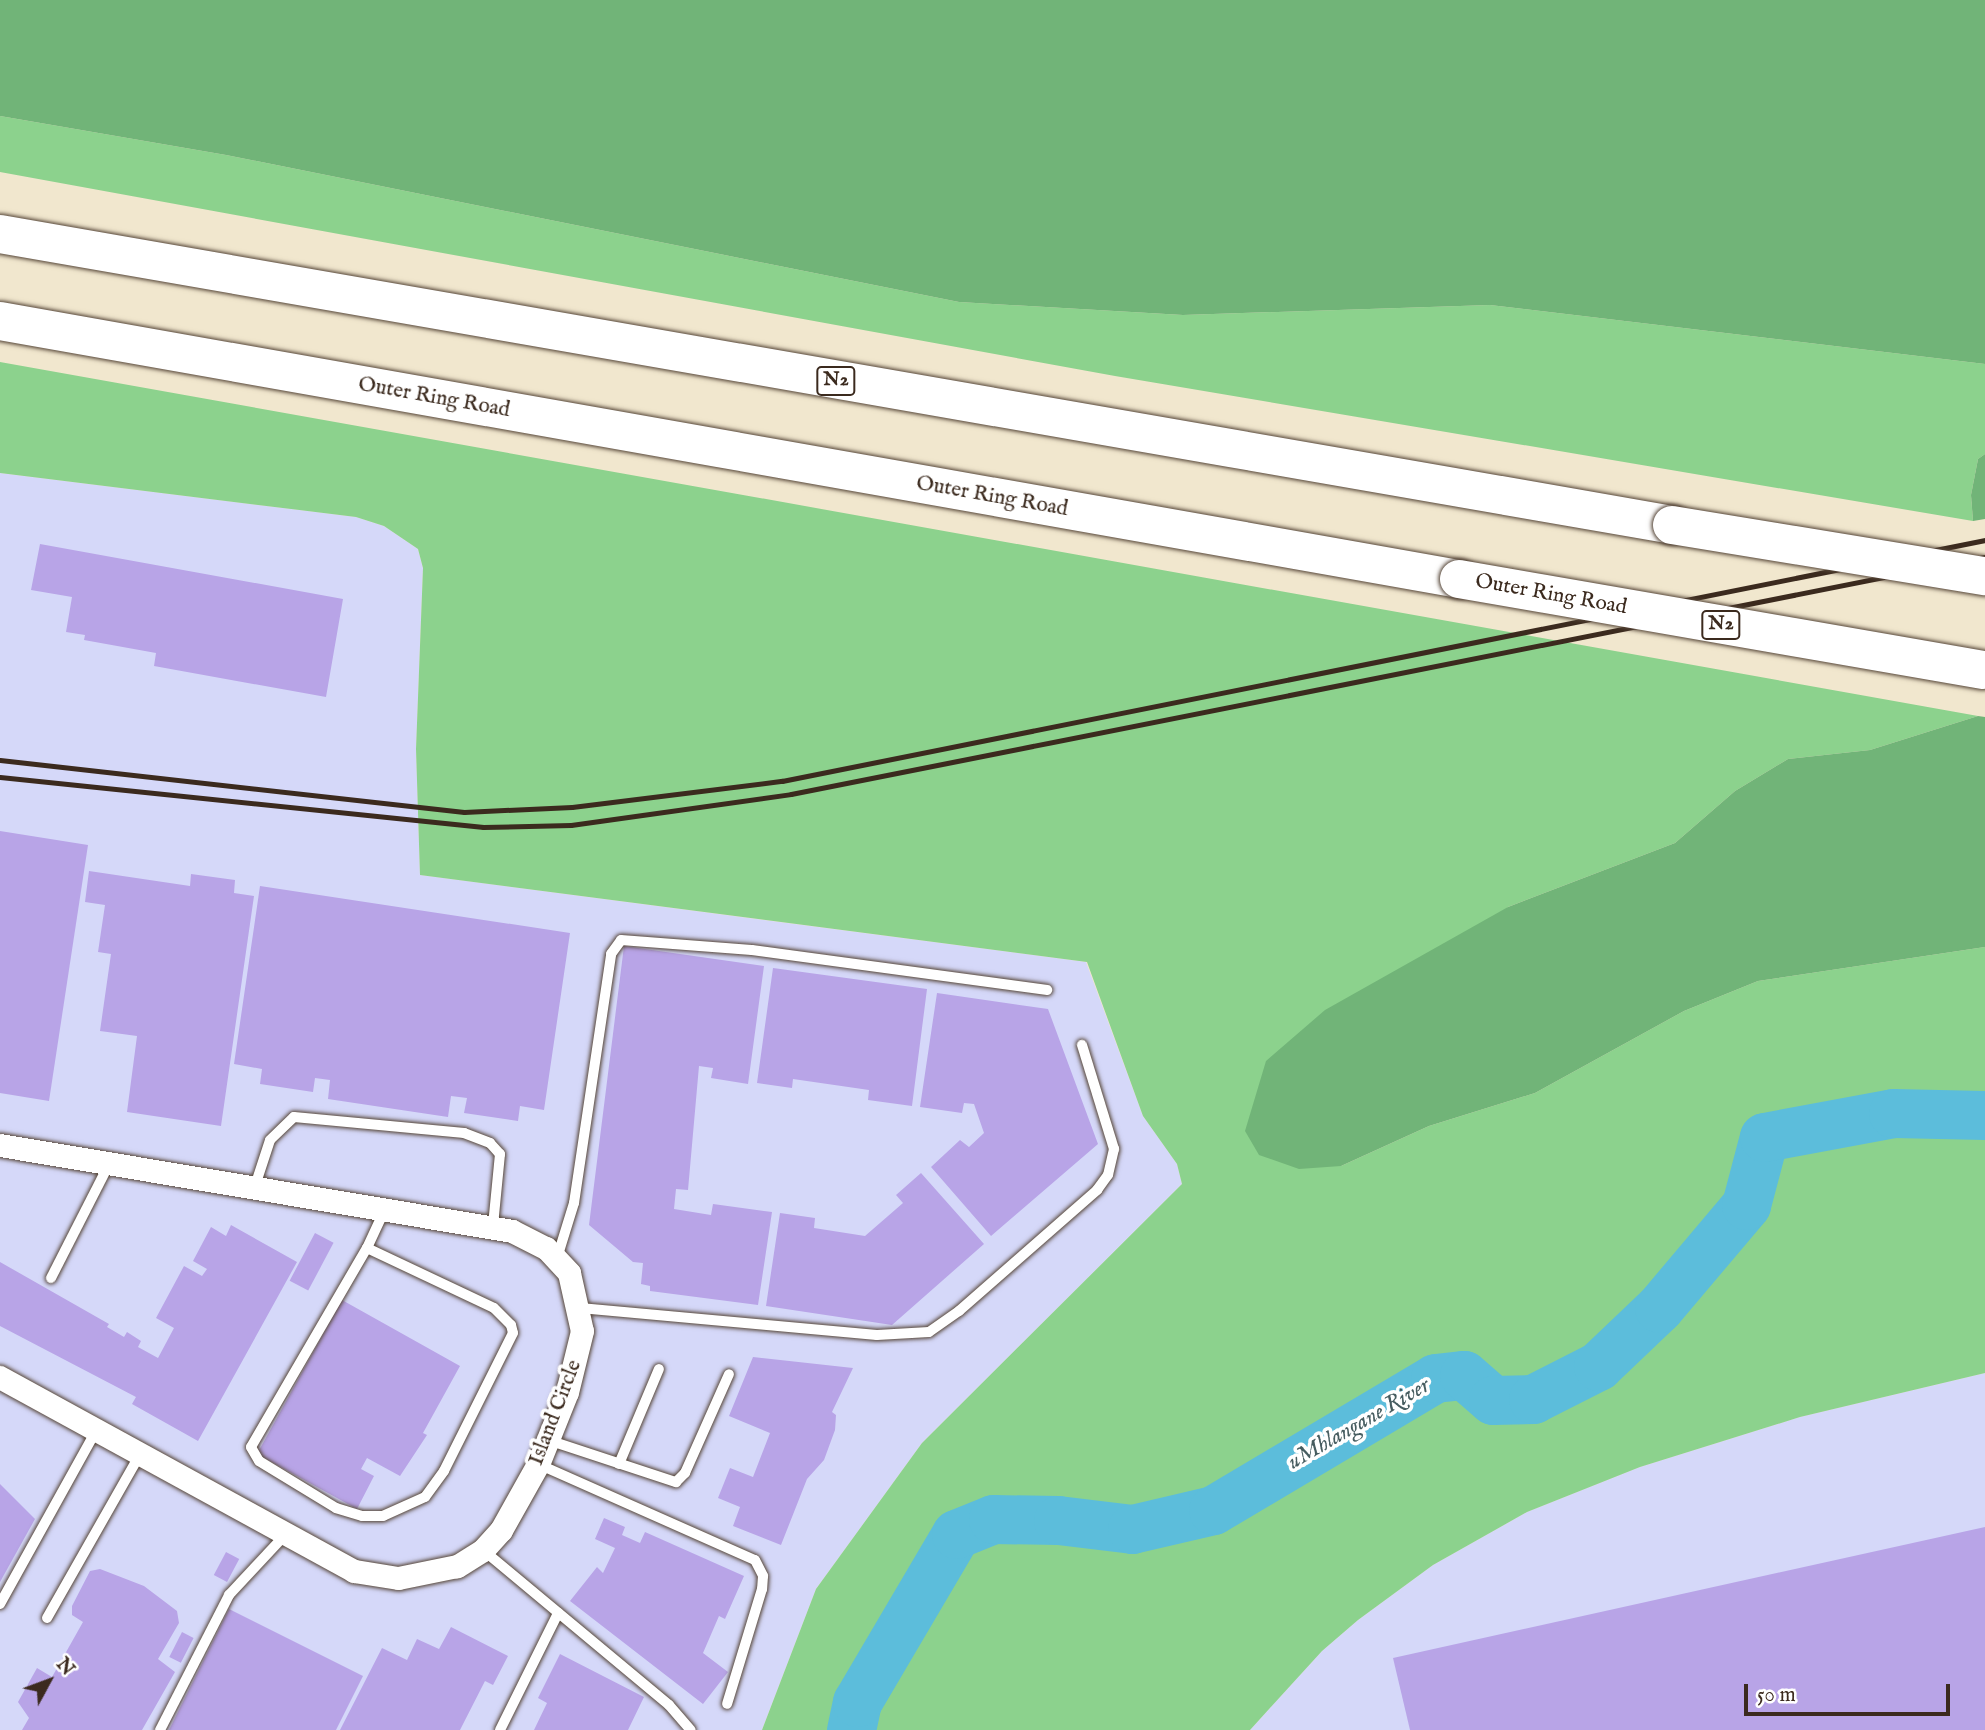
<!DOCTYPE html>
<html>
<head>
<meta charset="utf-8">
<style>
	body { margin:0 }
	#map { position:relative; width:1985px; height:1730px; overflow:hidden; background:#f1e7ce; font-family:"IM FELL English",serif }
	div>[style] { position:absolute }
	.built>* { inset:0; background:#d5d8f9 }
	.green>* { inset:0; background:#8cd28d }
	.forest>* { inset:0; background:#71b478 }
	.river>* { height:49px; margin:-24.5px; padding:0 24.5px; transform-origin:24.5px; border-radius:24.5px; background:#5cbddb }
	.building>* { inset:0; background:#b8a4e7; transform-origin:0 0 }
	.roads { filter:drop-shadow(0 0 2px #564638) drop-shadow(0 0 2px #564638) }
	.lane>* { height:10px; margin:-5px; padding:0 5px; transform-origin:5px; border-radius:5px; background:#fff }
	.street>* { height:23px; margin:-11.5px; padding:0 11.5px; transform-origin:11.5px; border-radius:11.5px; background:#fff }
	.highway>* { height:38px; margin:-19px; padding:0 19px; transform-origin:19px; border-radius:19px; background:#fff }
	.rail>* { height:5px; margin:-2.5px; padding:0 2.5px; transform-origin:2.5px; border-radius:2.5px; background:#3b2a1e }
	.bridges { filter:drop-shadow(0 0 2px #564638) drop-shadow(0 0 2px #564638) }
	.highway-bridge>* { height:38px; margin:-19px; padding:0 19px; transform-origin:19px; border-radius:19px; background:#fff }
	span { translate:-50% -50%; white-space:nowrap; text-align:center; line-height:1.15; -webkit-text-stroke:7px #fff; paint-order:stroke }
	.shield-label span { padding:2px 5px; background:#fff; border:2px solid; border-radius:5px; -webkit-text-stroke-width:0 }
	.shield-label { font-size:19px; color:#3b2a1e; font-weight:700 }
	.street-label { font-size:21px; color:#3b2a1e }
	.water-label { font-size:23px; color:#475d60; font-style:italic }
	.north { position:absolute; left:14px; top:1646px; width:70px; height:70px; -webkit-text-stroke:5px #fff; paint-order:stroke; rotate:49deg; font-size:19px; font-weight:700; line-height:28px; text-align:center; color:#3b2a1e }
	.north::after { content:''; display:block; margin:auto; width:24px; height:32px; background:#3b2a1e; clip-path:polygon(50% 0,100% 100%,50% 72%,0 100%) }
	.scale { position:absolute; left:1744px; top:1684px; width:206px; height:32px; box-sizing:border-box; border:4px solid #3b2a1e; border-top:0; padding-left:9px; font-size:21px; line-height:24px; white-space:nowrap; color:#3b2a1e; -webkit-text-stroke:5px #fff; paint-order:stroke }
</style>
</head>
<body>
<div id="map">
	<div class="built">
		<div style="clip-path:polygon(0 473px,356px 517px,384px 526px,418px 549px,423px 568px,416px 749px,420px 875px,1086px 962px,1143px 1116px,1177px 1164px,1182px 1184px,922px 1443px,816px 1589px,762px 1730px,0 1730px)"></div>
		<div style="clip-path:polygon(1985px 1373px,1985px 1730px,1250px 1730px,1322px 1651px,1358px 1620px,1433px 1565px,1527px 1512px,1640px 1467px,1800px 1417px)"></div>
	</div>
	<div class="green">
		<div style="clip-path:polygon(0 116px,226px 155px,959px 302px,1183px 315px,1490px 305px,1985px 364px,1985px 454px,1978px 459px,1971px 495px,1973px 521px,1115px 376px,0 172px)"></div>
		<div style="clip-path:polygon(0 362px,1978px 716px,1870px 750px,1788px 759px,1735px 791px,1675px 843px,1508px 907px,1341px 1166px,1429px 1126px,1535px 1093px,1684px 1011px,1758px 981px,1985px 947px,1985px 1373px,1800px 1417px,1640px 1467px,1527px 1512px,1433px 1565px,1358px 1620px,1322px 1651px,1250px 1730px,762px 1730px,816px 1589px,922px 1443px,1182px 1184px,1177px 1164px,1143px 1116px,1087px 962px,420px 875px,416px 749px,423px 568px,418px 549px,384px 526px,356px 517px,0 473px)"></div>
	</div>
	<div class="forest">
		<div style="clip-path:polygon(0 0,1985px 0,1985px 364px,1490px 305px,1183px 315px,959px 302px,226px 155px,0 116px)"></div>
		<div style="clip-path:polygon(1985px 454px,1985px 519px,1973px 521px,1971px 495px,1978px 459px)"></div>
		<div style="clip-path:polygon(1978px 716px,1985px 717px,1985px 947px,1758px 981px,1684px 1011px,1535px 1093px,1429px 1126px,1341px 1166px,1299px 1169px,1259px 1155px,1245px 1131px,1266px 1061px,1325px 1010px,1508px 907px,1675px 843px,1735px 791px,1788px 759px,1870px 750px)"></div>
	</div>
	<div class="river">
		<div style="left:851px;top:1730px;width:29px;rotate:-78deg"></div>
		<div style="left:857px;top:1702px;width:195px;rotate:-59.5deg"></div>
		<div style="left:956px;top:1534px;width:40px;rotate:-22deg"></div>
		<div style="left:993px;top:1519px;width:65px;rotate:0.9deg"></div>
		<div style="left:1058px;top:1520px;width:75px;rotate:6.9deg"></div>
		<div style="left:1132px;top:1529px;width:83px;rotate:-13.2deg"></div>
		<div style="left:1213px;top:1510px;width:258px;rotate:-30.7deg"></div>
		<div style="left:1435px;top:1378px;width:29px;rotate:-6deg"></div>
		<div style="left:1464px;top:1375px;width:38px;rotate:41deg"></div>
		<div style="left:1493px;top:1400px;width:40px;rotate:-1.4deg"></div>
		<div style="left:1533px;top:1399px;width:73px;rotate:-26.9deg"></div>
		<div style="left:1598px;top:1366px;width:84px;rotate:-43.6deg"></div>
		<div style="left:1659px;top:1308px;width:135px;rotate:-49.8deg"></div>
		<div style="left:1746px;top:1205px;width:70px;rotate:-75.2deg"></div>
		<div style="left:1764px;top:1137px;width:131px;rotate:-10.5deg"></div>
		<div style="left:1893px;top:1113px;width:92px;rotate:1.2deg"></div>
	</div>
	<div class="building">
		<div style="clip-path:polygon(40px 544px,343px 599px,326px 697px,154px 666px,156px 653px,84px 640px,85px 635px,66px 632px,72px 597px,31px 590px)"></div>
		<div style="clip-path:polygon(0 831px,88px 845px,49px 1101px,0 1093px)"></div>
		<div style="clip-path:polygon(89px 871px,190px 886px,191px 874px,235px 880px,234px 893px,254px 896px,221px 1126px,127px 1112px,137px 1036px,100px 1031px,111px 954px,98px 952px,105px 905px,85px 902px)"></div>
		<div style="clip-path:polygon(260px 886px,570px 933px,544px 1110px,520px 1106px,518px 1121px,464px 1113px,467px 1098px,451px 1096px,448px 1117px,328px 1099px,330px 1080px,315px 1078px,313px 1092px,260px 1084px,262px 1069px,234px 1064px)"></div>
		<div style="clip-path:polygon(624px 946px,764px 966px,748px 1084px,711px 1078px,713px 1068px,699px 1066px,688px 1190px,676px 1189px,674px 1209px,711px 1215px,713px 1204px,772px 1212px,758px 1305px,650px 1291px,650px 1286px,641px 1284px,643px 1263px,633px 1262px,589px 1225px)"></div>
		<div style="clip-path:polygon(773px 968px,927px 989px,912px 1106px,868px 1100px,869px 1090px,793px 1079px,792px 1088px,757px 1083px)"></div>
		<div style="clip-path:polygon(937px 993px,1048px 1009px,1098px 1144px,991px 1236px,931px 1167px,960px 1140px,969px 1147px,984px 1133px,974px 1104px,964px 1103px,962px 1113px,920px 1107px)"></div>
		<div style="clip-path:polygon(921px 1173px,984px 1244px,892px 1325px,766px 1306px,780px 1213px,815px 1218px,814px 1228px,865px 1236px,903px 1203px,896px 1195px)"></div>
		<div style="clip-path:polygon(231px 1225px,297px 1262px,198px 1441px,132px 1404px,136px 1397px,0 1326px,0 1262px,109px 1324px,107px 1327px,124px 1337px,127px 1332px,141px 1341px,138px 1347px,158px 1358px,174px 1328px,156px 1318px,184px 1266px,202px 1276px,207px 1269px,193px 1261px,211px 1227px,226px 1236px)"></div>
		<div style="left:315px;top:1233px;width:21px;height:54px;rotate:28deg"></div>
		<div style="clip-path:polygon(342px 1300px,460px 1366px,423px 1433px,427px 1435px,400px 1476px,367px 1458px,361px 1469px,374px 1476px,357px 1509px,257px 1454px)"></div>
		<div style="clip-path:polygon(753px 1357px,853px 1368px,832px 1412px,836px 1415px,835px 1430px,824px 1460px,807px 1479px,781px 1545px,733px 1526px,740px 1507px,718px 1498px,730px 1468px,753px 1477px,770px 1433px,729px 1416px)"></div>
		<div style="clip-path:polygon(0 1484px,35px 1519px,0 1582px)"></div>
		<div style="clip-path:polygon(604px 1518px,625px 1527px,622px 1535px,640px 1543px,645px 1532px,744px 1576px,725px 1619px,719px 1616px,703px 1653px,728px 1672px,703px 1704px,570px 1601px,597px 1567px,603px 1573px,615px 1548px,595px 1539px)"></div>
		<div style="clip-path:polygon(1985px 1527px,1985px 1730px,1410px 1730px,1393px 1658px)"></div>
		<div style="left:226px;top:1552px;width:15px;height:26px;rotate:28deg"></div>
		<div style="clip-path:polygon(100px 1569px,144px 1586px,177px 1611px,179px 1623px,158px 1659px,175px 1672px,142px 1730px,22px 1730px,29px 1718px,18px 1702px,37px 1668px,52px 1677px,83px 1622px,72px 1615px,72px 1606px,90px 1571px)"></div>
		<div style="clip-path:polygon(229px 1609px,363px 1676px,336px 1730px,169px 1730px)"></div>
		<div style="clip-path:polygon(451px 1627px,508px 1656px,493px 1685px,485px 1681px,460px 1730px,340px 1730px,382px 1648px,407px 1660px,417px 1639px,439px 1649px)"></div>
		<div style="left:182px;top:1632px;width:13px;height:28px;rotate:27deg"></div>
		<div style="clip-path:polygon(560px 1654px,644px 1697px,628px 1730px,534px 1730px,547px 1703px,538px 1698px)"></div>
	</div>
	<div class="roads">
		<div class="lane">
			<div style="left:255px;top:1186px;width:48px;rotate:-71.9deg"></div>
			<div style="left:270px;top:1140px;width:33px;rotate:-44deg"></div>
			<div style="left:294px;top:1117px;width:171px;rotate:5.4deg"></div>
			<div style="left:464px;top:1133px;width:28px;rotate:21deg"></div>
			<div style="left:490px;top:1143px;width:15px;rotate:48deg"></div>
			<div style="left:500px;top:1154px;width:72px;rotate:95.6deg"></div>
			<div style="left:367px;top:1248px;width:140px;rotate:25.3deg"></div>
			<div style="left:494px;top:1308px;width:24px;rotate:45deg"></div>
			<div style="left:511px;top:1325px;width:8px;rotate:76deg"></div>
			<div style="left:513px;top:1333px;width:154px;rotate:116.6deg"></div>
			<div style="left:444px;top:1471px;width:32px;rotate:126deg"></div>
			<div style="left:425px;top:1497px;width:46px;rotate:155.7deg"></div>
			<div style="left:383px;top:1516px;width:21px;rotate:180deg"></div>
			<div style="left:362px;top:1516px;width:27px;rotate:-163deg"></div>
			<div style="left:336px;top:1508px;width:90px;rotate:-148.6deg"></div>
			<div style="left:259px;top:1461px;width:16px;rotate:-120deg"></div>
			<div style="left:251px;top:1447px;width:230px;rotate:-59.8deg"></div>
			<div style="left:367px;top:1248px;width:45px;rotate:-65.1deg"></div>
			<div style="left:557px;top:1258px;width:58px;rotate:-72.8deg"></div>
			<div style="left:574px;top:1203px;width:252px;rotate:-81.5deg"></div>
			<div style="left:611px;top:954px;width:17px;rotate:-54deg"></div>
			<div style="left:621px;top:940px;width:131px;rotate:4.4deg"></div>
			<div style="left:752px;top:950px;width:298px;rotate:7.7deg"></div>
			<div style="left:51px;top:1278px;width:130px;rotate:-63deg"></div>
			<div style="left:580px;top:1308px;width:298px;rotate:5.2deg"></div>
			<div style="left:877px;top:1335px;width:52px;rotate:-3.3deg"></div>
			<div style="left:929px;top:1332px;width:37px;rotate:-35deg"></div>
			<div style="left:959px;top:1311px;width:184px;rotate:-41.2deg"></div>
			<div style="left:1097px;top:1190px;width:19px;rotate:-54deg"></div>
			<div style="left:1108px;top:1175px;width:27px;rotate:-77deg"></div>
			<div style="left:1114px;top:1149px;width:109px;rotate:-107.1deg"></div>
			<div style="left:548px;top:1440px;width:135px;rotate:18.2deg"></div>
			<div style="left:676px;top:1482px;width:13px;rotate:-45deg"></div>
			<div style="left:685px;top:1473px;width:108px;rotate:-66deg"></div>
			<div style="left:538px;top:1464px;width:237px;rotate:23.9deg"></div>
			<div style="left:755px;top:1560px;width:18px;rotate:63deg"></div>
			<div style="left:763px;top:1576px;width:13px;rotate:94deg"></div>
			<div style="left:762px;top:1589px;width:120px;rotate:106.9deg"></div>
			<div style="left:619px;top:1464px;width:103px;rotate:-67.2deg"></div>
			<div style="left:483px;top:1550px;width:242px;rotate:39.8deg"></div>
			<div style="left:669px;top:1705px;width:33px;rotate:49deg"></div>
			<div style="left:0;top:1604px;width:200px;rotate:-61deg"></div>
			<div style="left:47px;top:1618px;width:189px;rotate:-60.4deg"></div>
			<div style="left:160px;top:1730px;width:152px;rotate:-62.9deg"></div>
			<div style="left:229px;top:1595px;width:82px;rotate:-47deg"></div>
			<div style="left:500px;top:1730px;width:131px;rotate:-63.6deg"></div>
		</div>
		<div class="street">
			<div style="left:0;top:1145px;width:519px;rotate:9.53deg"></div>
			<div style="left:512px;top:1231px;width:38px;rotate:27deg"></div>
			<div style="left:546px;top:1248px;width:34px;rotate:47deg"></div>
			<div style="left:569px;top:1273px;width:59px;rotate:77.4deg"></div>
			<div style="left:582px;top:1331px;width:63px;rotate:103.8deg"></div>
			<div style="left:567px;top:1392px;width:78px;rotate:111.9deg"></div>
			<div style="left:538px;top:1464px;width:76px;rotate:119.3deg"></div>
			<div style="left:501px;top:1530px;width:27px;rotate:132deg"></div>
			<div style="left:483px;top:1550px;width:31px;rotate:148deg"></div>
			<div style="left:457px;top:1566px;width:60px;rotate:168.5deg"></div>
			<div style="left:398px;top:1578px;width:45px;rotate:-171deg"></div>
			<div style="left:354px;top:1571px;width:404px;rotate:-151.3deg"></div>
		</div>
		<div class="highway">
			<div style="left:0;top:234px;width:1697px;rotate:9.87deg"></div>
			<div style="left:0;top:321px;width:1482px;rotate:10.03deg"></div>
		</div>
	</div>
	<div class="rail">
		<div style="left:0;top:760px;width:467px;rotate:6.4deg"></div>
		<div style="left:464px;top:812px;width:108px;rotate:-2.7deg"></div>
		<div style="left:572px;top:807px;width:212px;rotate:-7.1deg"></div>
		<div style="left:782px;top:781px;width:1227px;rotate:-11.33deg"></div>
		<div style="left:0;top:777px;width:486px;rotate:5.9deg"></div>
		<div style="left:483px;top:827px;width:88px;rotate:-1.3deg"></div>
		<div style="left:571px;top:825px;width:222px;rotate:-8deg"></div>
		<div style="left:791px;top:794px;width:1217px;rotate:-11.23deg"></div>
	</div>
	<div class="bridges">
		<div class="highway-bridge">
			<div style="left:1672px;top:525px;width:317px;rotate:9.3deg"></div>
			<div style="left:1459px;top:579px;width:532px;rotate:9.85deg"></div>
		</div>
	</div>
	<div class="shield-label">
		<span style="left:836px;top:381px">N2</span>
		<span style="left:1721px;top:625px">N2</span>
	</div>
	<div class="street-label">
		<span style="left:434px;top:398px;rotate:10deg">Outer Ring Road</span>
		<span style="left:992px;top:497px;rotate:10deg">Outer Ring Road</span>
		<span style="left:1551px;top:595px;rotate:10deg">Outer Ring Road</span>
		<span style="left:556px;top:1413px;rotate:-69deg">Island Circle</span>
	</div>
	<div class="water-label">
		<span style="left:1359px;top:1424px;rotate:-30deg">uMhlangane River</span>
	</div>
	<div class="north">N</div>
	<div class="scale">50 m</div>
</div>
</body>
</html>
